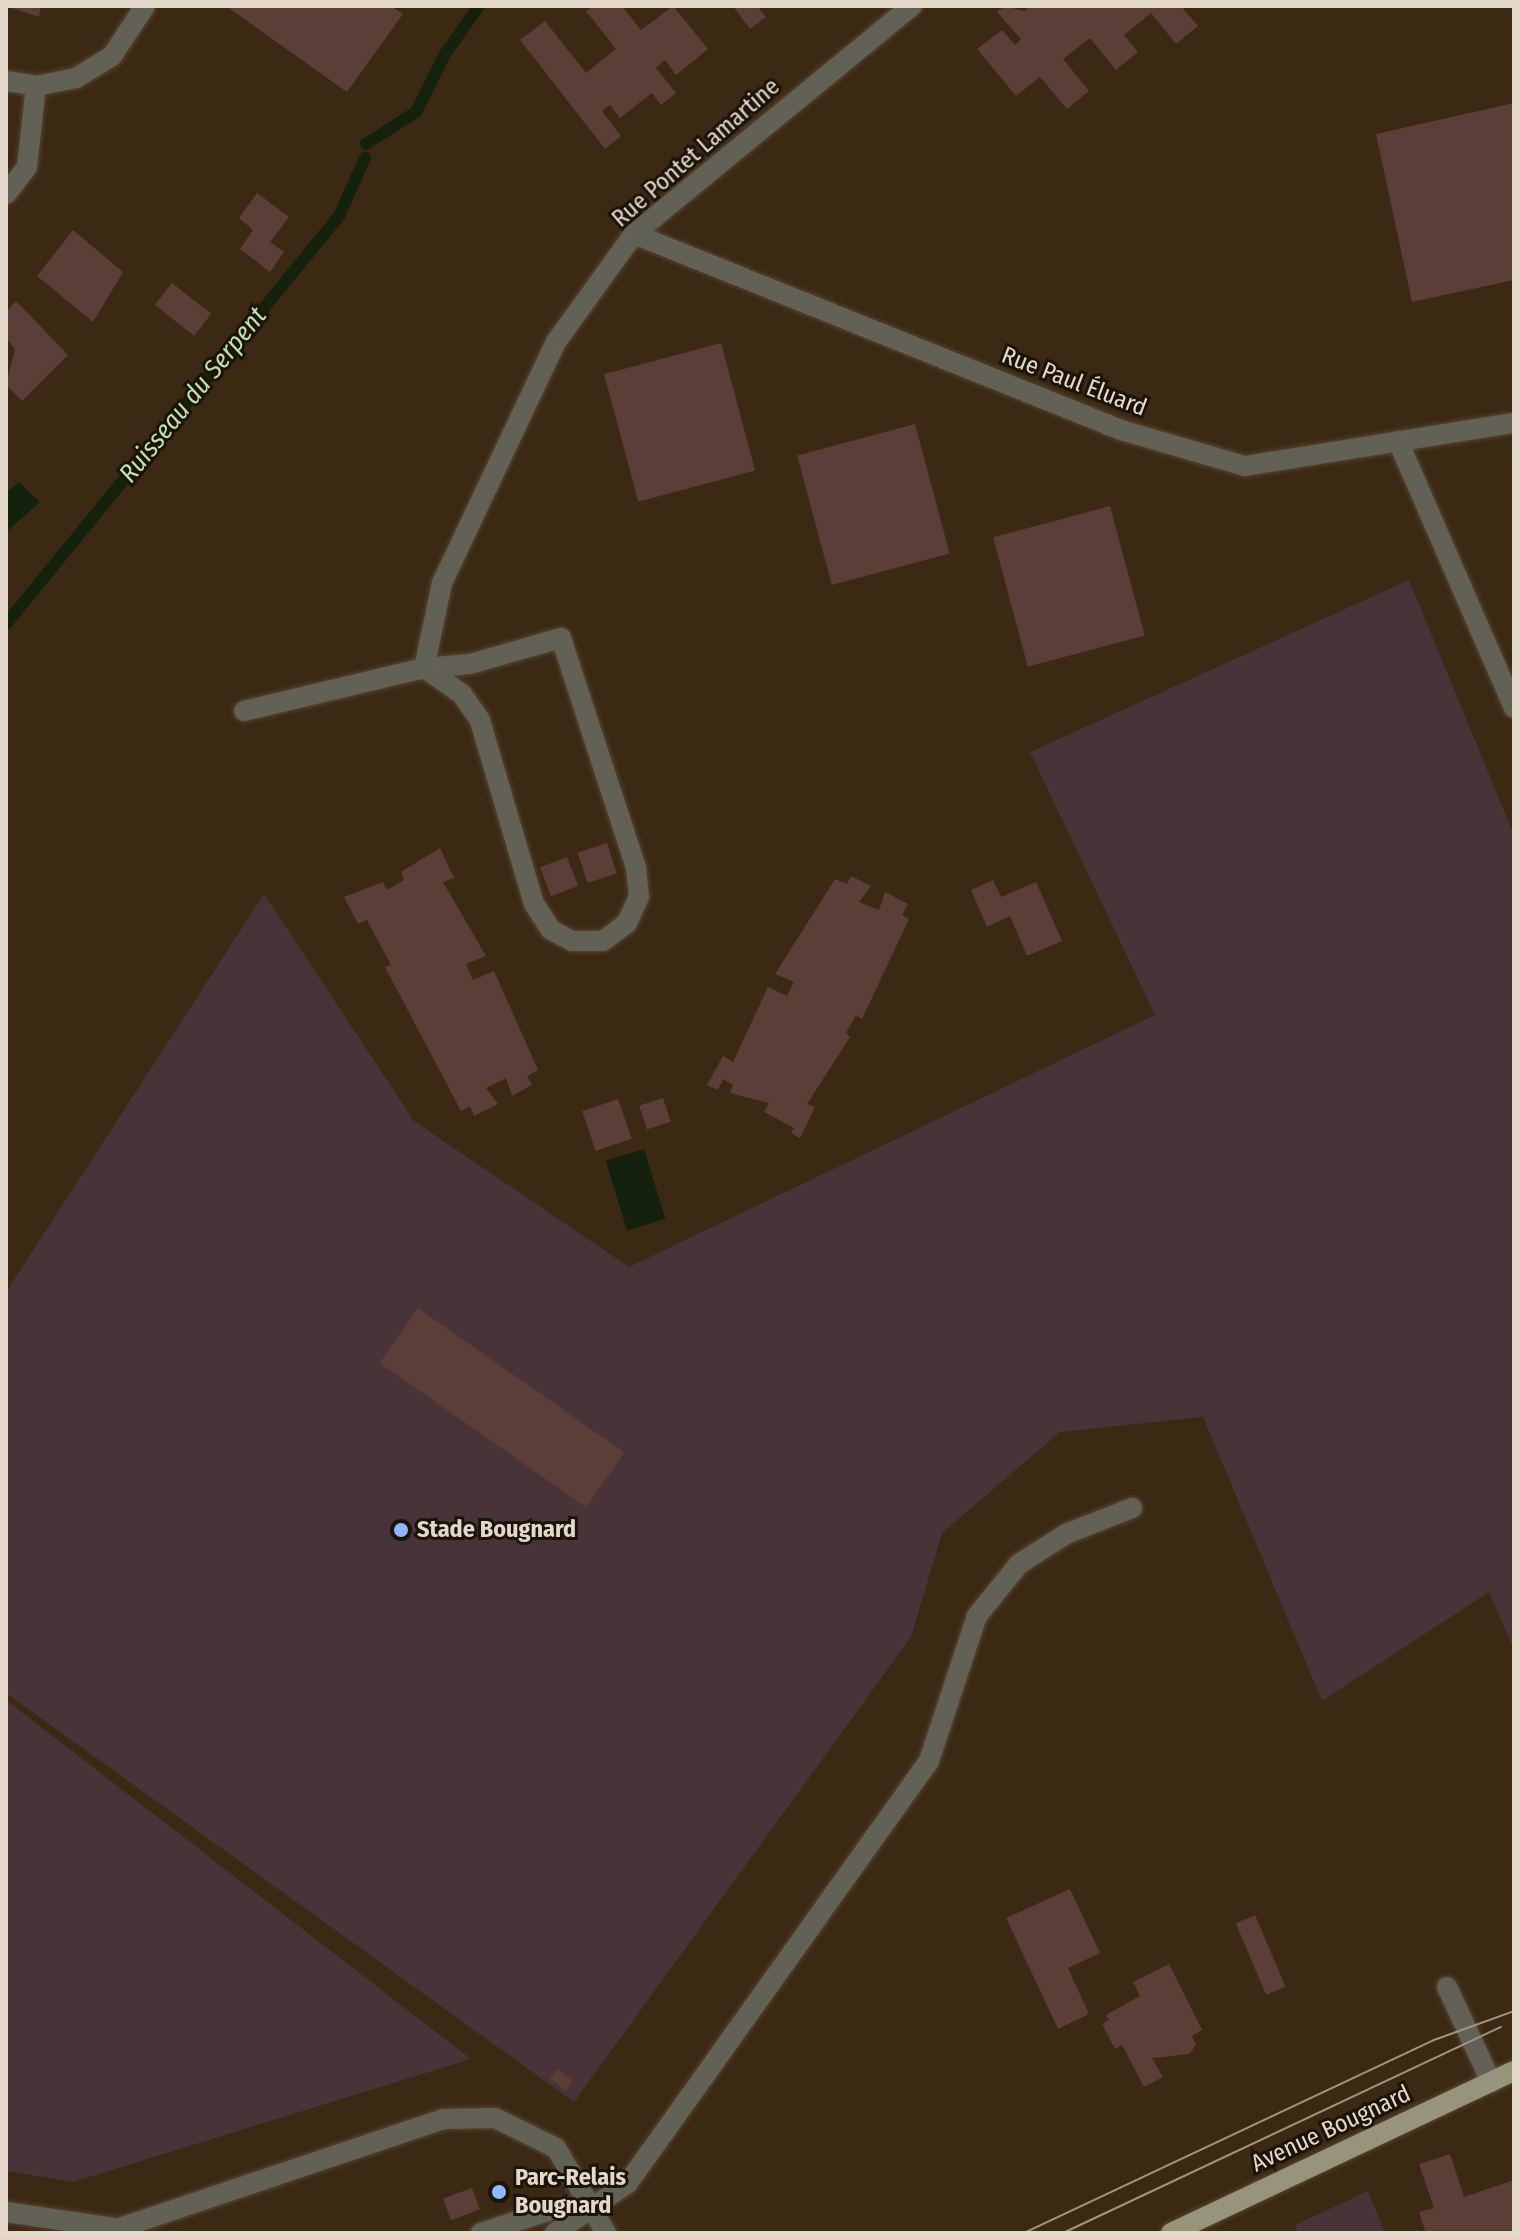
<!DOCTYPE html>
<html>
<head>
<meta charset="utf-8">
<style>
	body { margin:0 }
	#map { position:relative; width:1520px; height:2239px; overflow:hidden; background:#3c2913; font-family:"Fira Sans Condensed",sans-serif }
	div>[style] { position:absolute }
	.green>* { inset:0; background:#473338 }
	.water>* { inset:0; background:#14220d; transform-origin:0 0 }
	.stream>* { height:12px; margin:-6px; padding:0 6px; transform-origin:6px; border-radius:6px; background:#14220d }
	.building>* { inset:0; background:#5a3e37; transform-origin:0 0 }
	.roads { filter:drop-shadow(0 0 2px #574530) drop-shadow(0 0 2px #574530) }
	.minor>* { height:20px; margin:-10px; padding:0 10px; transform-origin:10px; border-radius:10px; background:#626155 }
	.major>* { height:20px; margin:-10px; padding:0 10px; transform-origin:10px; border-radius:10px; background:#96947b }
	.tram>* { height:2px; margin:-1px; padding:0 1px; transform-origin:1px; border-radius:1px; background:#a29382 }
	.dots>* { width:22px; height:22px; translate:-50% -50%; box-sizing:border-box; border:4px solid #1c140a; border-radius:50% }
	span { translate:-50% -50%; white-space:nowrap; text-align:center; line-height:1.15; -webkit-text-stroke:6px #1c140a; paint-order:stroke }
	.street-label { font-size:24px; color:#e4d8cb }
	.poi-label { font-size:24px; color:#e4d8cb; font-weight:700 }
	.left { translate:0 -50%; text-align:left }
	.water-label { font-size:26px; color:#bfe0b2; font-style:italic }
	.frame { position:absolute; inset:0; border:8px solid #e4d8cb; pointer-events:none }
</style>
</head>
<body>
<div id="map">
	<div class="green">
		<div style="clip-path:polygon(1409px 580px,1514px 835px,1514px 1650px,1489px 1592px,1322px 1701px,1203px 1417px,1060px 1432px,942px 1533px,911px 1637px,574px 2102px,6px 1693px,6px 1292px,264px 894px,414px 1121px,629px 1267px,1155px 1015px,1030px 752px)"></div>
		<div style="clip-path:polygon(6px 1700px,471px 2059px,73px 2182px,6px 2171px)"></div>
		<div style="clip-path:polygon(1368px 2191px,1385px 2233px,1298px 2233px,1295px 2225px)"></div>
	</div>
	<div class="water">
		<div style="clip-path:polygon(19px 482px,40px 502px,6px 532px,6px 493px)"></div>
		<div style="left:644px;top:1149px;width:73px;height:40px;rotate:73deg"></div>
	</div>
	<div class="stream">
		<div style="left:366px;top:144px;width:59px;rotate:-32.6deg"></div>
		<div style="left:416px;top:112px;width:65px;rotate:-63.4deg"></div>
		<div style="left:445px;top:54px;width:59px;rotate:-54.7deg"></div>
		<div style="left:6px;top:624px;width:527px;rotate:-50.78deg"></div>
		<div style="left:339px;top:216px;width:64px;rotate:-65.9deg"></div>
	</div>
	<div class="building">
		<div style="clip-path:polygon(6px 6px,41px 6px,39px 17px)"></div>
		<div style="clip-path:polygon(226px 6px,391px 6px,403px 14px,347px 92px)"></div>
		<div style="clip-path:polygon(593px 6px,622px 6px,641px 30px,673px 6px,708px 49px,676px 75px,665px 60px,656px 68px,676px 93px,661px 105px,652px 93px,620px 118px,610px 105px,602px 111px,621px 136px,605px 149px,520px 40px,545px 21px,586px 73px,616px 49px,586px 11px)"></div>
		<div style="clip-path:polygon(733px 6px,757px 6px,766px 17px,750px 29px)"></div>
		<div style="clip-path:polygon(1005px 6px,1024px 11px,1031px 6px,1181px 6px,1198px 26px,1176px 44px,1151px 13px,1124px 35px,1138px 52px,1116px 70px,1090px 38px,1063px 59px,1089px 91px,1067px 109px,1040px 77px,1016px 96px,977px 49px,1002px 30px,1015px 45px,1021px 39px,997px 12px)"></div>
		<div style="clip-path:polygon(1514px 103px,1514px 280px,1412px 302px,1376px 134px)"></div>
		<div style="clip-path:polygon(257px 193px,289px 217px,270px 242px,284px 252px,270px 272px,240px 249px,253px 230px,239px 218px)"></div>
		<div style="clip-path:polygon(73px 230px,123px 272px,93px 322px,37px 276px)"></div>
		<div style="left:172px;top:283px;width:50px;height:28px;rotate:38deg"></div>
		<div style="clip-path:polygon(16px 301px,68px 355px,22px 401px,6px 385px,15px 349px,6px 338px,6px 312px)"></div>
		<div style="left:721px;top:343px;width:132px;height:121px;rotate:75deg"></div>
		<div style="left:915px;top:424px;width:134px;height:122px;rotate:75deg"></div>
		<div style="left:1110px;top:506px;width:134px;height:121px;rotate:75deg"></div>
		<div style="left:607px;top:843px;width:32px;height:31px;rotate:72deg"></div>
		<div style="clip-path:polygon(440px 848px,454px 878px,443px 882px,486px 956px,466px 964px,473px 980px,494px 971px,538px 1070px,527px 1076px,532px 1085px,512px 1096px,506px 1078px,486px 1088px,498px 1104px,474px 1116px,470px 1106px,461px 1111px,385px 967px,391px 965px,367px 920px,358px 924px,344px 897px,383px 882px,387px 890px,404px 880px,401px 872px)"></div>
		<div style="left:567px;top:857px;width:31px;height:29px;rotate:69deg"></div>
		<div style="clip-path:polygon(851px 876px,871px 886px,859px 902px,879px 910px,885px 892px,908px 904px,902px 915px,909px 919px,862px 1019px,856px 1015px,846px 1033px,850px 1037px,807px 1104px,815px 1107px,800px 1138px,791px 1133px,794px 1128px,764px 1112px,769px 1103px,730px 1093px,733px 1085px,723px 1079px,718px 1090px,707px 1085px,723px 1056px,733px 1062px,768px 987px,787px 996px,794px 982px,775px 974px,835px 879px,847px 884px)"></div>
		<div style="clip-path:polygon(993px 880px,1001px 897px,1036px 882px,1062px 941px,1027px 956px,1010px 916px,987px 927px,971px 890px)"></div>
		<div style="left:663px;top:1098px;width:25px;height:25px;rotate:72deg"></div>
		<div style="left:618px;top:1099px;width:42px;height:38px;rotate:71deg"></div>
		<div style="left:418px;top:1308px;width:252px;height:67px;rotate:35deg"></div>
		<div style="clip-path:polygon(1070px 1889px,1100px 1953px,1068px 1968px,1089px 2014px,1058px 2029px,1006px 1918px)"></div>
		<div style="left:1255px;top:1915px;width:78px;height:21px;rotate:67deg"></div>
		<div style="clip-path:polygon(1169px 1964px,1202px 2030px,1192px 2036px,1196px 2044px,1190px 2054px,1152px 2058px,1163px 2077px,1144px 2087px,1122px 2045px,1115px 2049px,1102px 2024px,1109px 2020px,1106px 2015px,1140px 1996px,1133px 1982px)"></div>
		<div style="left:557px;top:2069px;width:20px;height:12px;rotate:37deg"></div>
		<div style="clip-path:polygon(1450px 2154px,1464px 2197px,1514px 2180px,1514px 2233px,1426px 2233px,1419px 2212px,1434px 2208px,1419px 2164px)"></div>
		<div style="left:472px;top:2188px;width:23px;height:31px;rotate:70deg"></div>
	</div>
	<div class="roads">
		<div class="minor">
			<div style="left:6px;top:81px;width:30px;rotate:9deg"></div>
			<div style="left:36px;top:86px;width:41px;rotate:-11.3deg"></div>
			<div style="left:76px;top:78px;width:42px;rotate:-31.4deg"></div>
			<div style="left:112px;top:56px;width:60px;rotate:-56.6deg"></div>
			<div style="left:6px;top:194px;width:34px;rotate:-52deg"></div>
			<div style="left:27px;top:167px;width:81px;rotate:-83.7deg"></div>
			<div style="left:634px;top:234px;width:525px;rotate:21.92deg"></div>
			<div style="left:1121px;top:430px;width:129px;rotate:16.2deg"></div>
			<div style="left:1245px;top:466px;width:272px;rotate:-9.1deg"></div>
			<div style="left:1398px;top:441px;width:291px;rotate:66.5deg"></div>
			<div style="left:561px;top:638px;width:242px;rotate:71.9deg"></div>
			<div style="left:636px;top:868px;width:29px;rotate:84deg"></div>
			<div style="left:639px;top:897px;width:29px;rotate:115deg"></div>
			<div style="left:627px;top:923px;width:30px;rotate:143deg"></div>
			<div style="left:603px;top:941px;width:31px;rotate:180deg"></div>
			<div style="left:572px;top:941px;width:24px;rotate:-152deg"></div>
			<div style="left:551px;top:930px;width:31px;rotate:-123deg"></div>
			<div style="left:534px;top:904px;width:192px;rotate:-106.4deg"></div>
			<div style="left:480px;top:720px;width:32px;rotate:-125deg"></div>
			<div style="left:462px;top:694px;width:46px;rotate:-145.6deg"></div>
			<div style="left:424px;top:668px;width:46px;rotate:-5deg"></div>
			<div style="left:470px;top:664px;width:95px;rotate:-15.9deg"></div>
			<div style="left:244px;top:711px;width:185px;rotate:-13.4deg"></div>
			<div style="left:424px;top:668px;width:87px;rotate:-78deg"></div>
			<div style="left:442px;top:583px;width:267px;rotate:-64.7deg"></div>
			<div style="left:556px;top:342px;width:133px;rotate:-54.2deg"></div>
			<div style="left:634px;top:234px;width:360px;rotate:-39.4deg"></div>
			<div style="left:1447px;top:1987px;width:105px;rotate:65.1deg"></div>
			<div style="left:6px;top:2212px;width:109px;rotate:8.4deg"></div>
			<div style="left:105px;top:2233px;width:358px;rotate:-18.6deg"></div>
			<div style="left:444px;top:2119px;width:51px;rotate:-1.1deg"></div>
			<div style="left:495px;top:2118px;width:68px;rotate:26.2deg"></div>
			<div style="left:556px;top:2148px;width:99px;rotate:59.5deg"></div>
			<div style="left:481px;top:2233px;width:73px;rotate:-18.4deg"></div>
			<div style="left:550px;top:2210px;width:44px;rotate:-3.9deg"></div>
			<div style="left:555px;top:2233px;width:88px;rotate:-34.4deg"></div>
			<div style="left:628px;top:2183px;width:518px;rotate:-54.5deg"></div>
			<div style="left:929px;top:1761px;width:153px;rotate:-71.7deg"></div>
			<div style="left:977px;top:1616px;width:67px;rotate:-51.1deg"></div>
			<div style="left:1019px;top:1564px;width:56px;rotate:-32.6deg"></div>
			<div style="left:1066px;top:1534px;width:71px;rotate:-21.5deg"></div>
		</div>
		<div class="major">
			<div style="left:1171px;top:2233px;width:379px;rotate:-25.3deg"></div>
		</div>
	</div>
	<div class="tram">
		<div style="left:1024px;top:2233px;width:453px;rotate:-25.2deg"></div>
		<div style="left:1434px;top:2040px;width:85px;rotate:-19.9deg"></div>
		<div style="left:1063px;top:2233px;width:484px;rotate:-25.2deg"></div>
	</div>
	<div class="dots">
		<div style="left:401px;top:1530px;background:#8eb8fd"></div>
		<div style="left:499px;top:2192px;background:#8eb8fd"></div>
	</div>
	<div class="street-label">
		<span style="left:696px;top:153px;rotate:-41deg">Rue Pontet Lamartine</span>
		<span style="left:1074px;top:382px;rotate:21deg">Rue Paul Éluard</span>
		<span style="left:1331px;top:2129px;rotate:-25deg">Avenue Bougnard</span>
	</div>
	<div class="poi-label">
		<span class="left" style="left:417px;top:1530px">Stade Bougnard</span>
		<span class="left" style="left:515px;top:2192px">Parc-Relais<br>Bougnard</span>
	</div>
	<div class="water-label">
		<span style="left:193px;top:395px;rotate:-51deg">Ruisseau du Serpent</span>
	</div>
	<div class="frame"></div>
</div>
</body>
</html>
